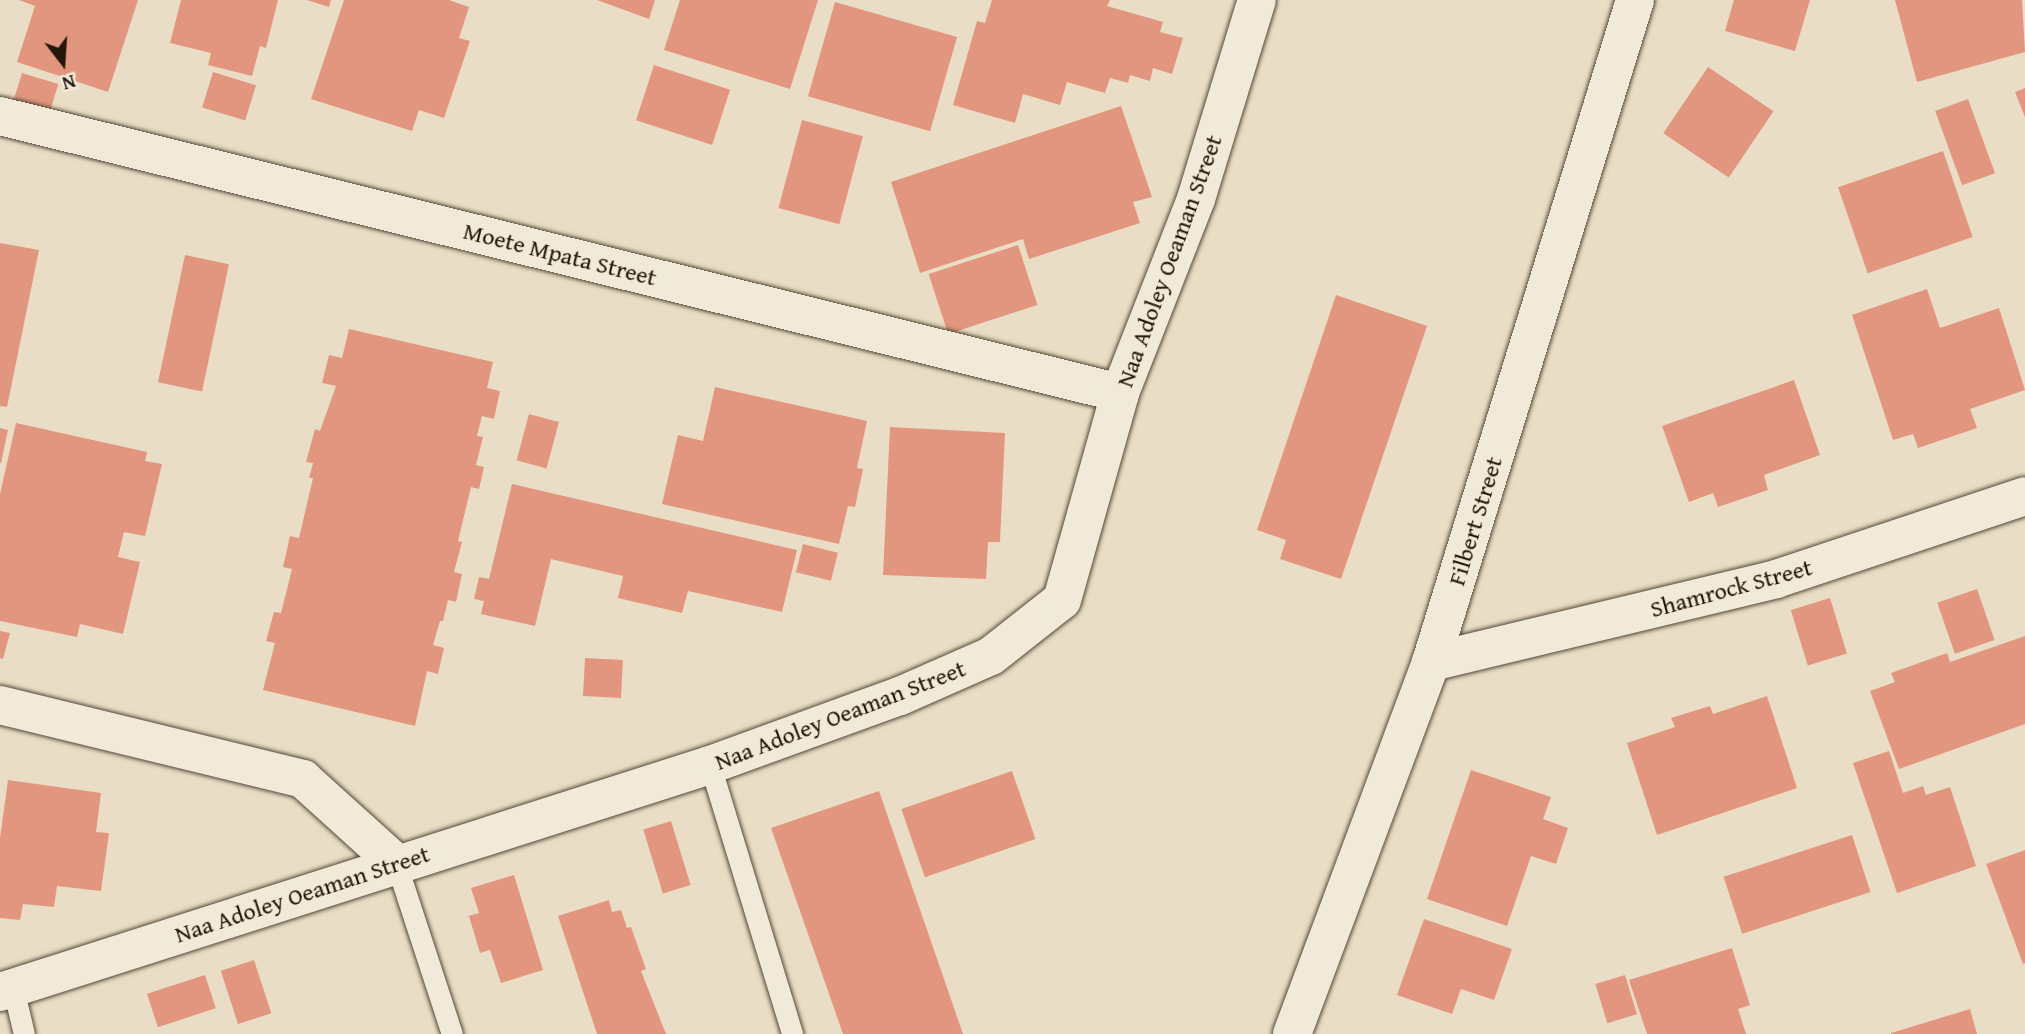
<!DOCTYPE html>
<html>
<head>
<meta charset="utf-8">
<style>
	body { margin:0 }
	#map { position:relative; width:2025px; height:1034px; overflow:hidden; background:#e9dec5; font-family:"Gentium Book Plus",serif }
	div>[style] { position:absolute }
	.building>* { inset:0; background:#e3967f; transform-origin:0 0 }
	.roads { filter:drop-shadow(0 0 2px #554838) drop-shadow(0 0 2px #554838) }
	.service>* { height:21px; margin:-10.5px; padding:0 10.5px; transform-origin:10.5px; border-radius:10.5px; background:#f1ead9 }
	.minor>* { height:38px; margin:-19px; padding:0 19px; transform-origin:19px; border-radius:19px; background:#f1ead9 }
	span { translate:-50% -50%; white-space:nowrap; text-align:center; line-height:1.15; -webkit-text-stroke:7px #f1ead9; paint-order:stroke }
	.street-label { font-size:24px; color:#241609 }
	.north { position:absolute; left:28px; top:28px; width:70px; height:70px; -webkit-text-stroke:5px #f1ead9; paint-order:stroke; rotate:163deg; font-size:19px; font-weight:700; line-height:28px; text-align:center; color:#241609 }
	.north::after { content:''; display:block; margin:auto; width:24px; height:32px; background:#241609; clip-path:polygon(50% 0,100% 100%,50% 72%,0 100%) }
</style>
</head>
<body>
<div id="map">
	<div class="building">
		<div style="clip-path:polygon(19px 0,138px 0,108px 92px,17px 62px,35px 6px)"></div>
		<div style="clip-path:polygon(181px 0,278px 0,266px 48px,260px 46px,252px 76px,208px 65px,211px 53px,170px 43px)"></div>
		<div style="clip-path:polygon(307px 0,331px 0,329px 7px)"></div>
		<div style="clip-path:polygon(344px 0,449px 0,469px 7px,459px 38px,470px 41px,444px 118px,419px 110px,412px 131px,311px 99px)"></div>
		<div style="clip-path:polygon(597px 0,655px 0,649px 19px)"></div>
		<div style="clip-path:polygon(680px 0,818px 0,790px 89px,664px 50px)"></div>
		<div style="clip-path:polygon(992px 0,1110px 0,1107px 6px,1163px 22px,1160px 32px,1183px 38px,1172px 74px,1153px 68px,1150px 81px,1130px 75px,1128px 83px,1110px 78px,1105px 93px,1067px 82px,1060px 105px,1023px 94px,1015px 123px,953px 105px,977px 21px,985px 23px)"></div>
		<div style="clip-path:polygon(1734px 0,1810px 0,1795px 51px,1725px 31px)"></div>
		<div style="clip-path:polygon(1895px 0,2022px 0,2025px 52px,1917px 82px)"></div>
		<div style="left:835px;top:2px;width:127px;height:98px;rotate:16deg"></div>
		<div style="left:654px;top:65px;width:80px;height:58px;rotate:18deg"></div>
		<div style="left:1708px;top:67px;width:79px;height:80px;rotate:34deg"></div>
		<div style="left:213px;top:72px;width:45px;height:37px;rotate:17deg"></div>
		<div style="left:22px;top:73px;width:38px;height:30px;rotate:17deg"></div>
		<div style="clip-path:polygon(2025px 88px,2025px 117px,2015px 92px)"></div>
		<div style="left:1968px;top:99px;width:79px;height:35px;rotate:70deg"></div>
		<div style="clip-path:polygon(1121px 106px,1152px 197px,1133px 202px,1140px 223px,1029px 259px,1023px 239px,920px 273px,891px 182px)"></div>
		<div style="left:802px;top:120px;width:63px;height:91px;rotate:15deg"></div>
		<div style="left:1943px;top:151px;width:91px;height:111px;rotate:71deg"></div>
		<div style="clip-path:polygon(0 243px,39px 250px,7px 407px,0 406px)"></div>
		<div style="left:1018px;top:245px;width:63px;height:94px;rotate:72deg"></div>
		<div style="left:185px;top:255px;width:45px;height:130px;rotate:12deg"></div>
		<div style="clip-path:polygon(1927px 289px,1940px 328px,1999px 308px,2025px 390px,1970px 409px,1977px 428px,1918px 448px,1913px 434px,1893px 440px,1852px 315px)"></div>
		<div style="clip-path:polygon(1336px 295px,1427px 326px,1341px 579px,1280px 559px,1286px 540px,1257px 530px)"></div>
		<div style="clip-path:polygon(349px 329px,493px 362px,487px 388px,500px 391px,494px 419px,482px 416px,477px 436px,483px 437px,476px 465px,484px 467px,479px 489px,471px 487px,458px 541px,462px 542px,454px 572px,462px 574px,456px 602px,448px 600px,443px 621px,440px 621px,433px 645px,444px 648px,438px 674px,427px 671px,415px 726px,263px 690px,275px 643px,266px 641px,274px 612px,281px 613px,292px 569px,283px 567px,290px 536px,299px 538px,313px 478px,309px 478px,313px 463px,306px 462px,315px 429px,320px 431px,336px 386px,322px 383px,329px 355px,342px 358px)"></div>
		<div style="clip-path:polygon(1794px 380px,1820px 455px,1764px 475px,1768px 490px,1718px 507px,1713px 493px,1689px 502px,1662px 426px)"></div>
		<div style="clip-path:polygon(715px 387px,867px 421px,857px 468px,863px 469px,855px 507px,848px 506px,839px 544px,662px 504px,678px 435px,703px 441px)"></div>
		<div style="left:529px;top:414px;width:31px;height:48px;rotate:15deg"></div>
		<div style="clip-path:polygon(16px 423px,147px 452px,145px 461px,162px 464px,145px 536px,124px 532px,118px 557px,140px 562px,123px 634px,80px 624px,77px 637px,0 621px,0 494px)"></div>
		<div style="clip-path:polygon(890px 427px,1005px 433px,1000px 542px,988px 542px,986px 579px,883px 575px)"></div>
		<div style="clip-path:polygon(0 428px,8px 430px,1px 463px,0 463px)"></div>
		<div style="clip-path:polygon(512px 484px,797px 550px,782px 612px,688px 591px,682px 613px,618px 598px,623px 576px,551px 559px,535px 626px,481px 614px,484px 601px,474px 599px,479px 577px,489px 579px)"></div>
		<div style="left:803px;top:544px;width:36px;height:29px;rotate:14deg"></div>
		<div style="left:1977px;top:589px;width:54px;height:42px;rotate:71deg"></div>
		<div style="left:1830px;top:598px;width:58px;height:41px;rotate:73deg"></div>
		<div style="clip-path:polygon(0 631px,10px 633px,3px 659px,0 658px)"></div>
		<div style="clip-path:polygon(2025px 636px,2025px 724px,1899px 769px,1870px 691px,1895px 682px,1891px 673px,1947px 653px,1950px 662px)"></div>
		<div style="left:585px;top:658px;width:38px;height:38px;rotate:3deg"></div>
		<div style="clip-path:polygon(1767px 696px,1797px 788px,1657px 835px,1627px 743px,1675px 727px,1671px 718px,1710px 706px,1713px 714px)"></div>
		<div style="clip-path:polygon(1889px 751px,1903px 793px,1923px 786px,1926px 795px,1950px 787px,1976px 866px,1897px 893px,1853px 763px)"></div>
		<div style="clip-path:polygon(1471px 770px,1551px 797px,1543px 819px,1568px 828px,1556px 864px,1531px 856px,1507px 926px,1427px 899px)"></div>
		<div style="left:1012px;top:771px;width:72px;height:117px;rotate:71deg"></div>
		<div style="clip-path:polygon(8px 780px,101px 793px,96px 832px,109px 833px,101px 891px,57px 886px,54px 907px,23px 904px,20px 920px,0 918px,0 838px)"></div>
		<div style="clip-path:polygon(879px 791px,963px 1034px,843px 1034px,771px 828px)"></div>
		<div style="left:671px;top:821px;width:67px;height:29px;rotate:73deg"></div>
		<div style="left:1852px;top:835px;width:60px;height:135px;rotate:72deg"></div>
		<div style="clip-path:polygon(2025px 850px,2025px 963px,2023px 964px,1986px 864px)"></div>
		<div style="clip-path:polygon(514px 875px,543px 970px,501px 983px,490px 950px,480px 953px,469px 916px,479px 913px,471px 888px)"></div>
		<div style="clip-path:polygon(609px 900px,612px 912px,621px 910px,627px 928px,631px 927px,646px 969px,641px 971px,666px 1034px,597px 1034px,558px 916px)"></div>
		<div style="clip-path:polygon(1424px 919px,1512px 949px,1494px 1000px,1461px 989px,1452px 1014px,1397px 995px)"></div>
		<div style="clip-path:polygon(1732px 948px,1750px 1005px,1738px 1009px,1746px 1034px,1647px 1034px,1629px 980px)"></div>
		<div style="left:254px;top:960px;width:56px;height:35px;rotate:72deg"></div>
		<div style="left:205px;top:975px;width:35px;height:61px;rotate:72deg"></div>
		<div style="left:1625px;top:975px;width:41px;height:31px;rotate:73deg"></div>
		<div style="clip-path:polygon(1970px 1009px,1977px 1034px,1891px 1034px,1891px 1033px)"></div>
	</div>
	<div class="roads">
		<div class="service">
			<div style="left:710px;top:765px;width:281px;rotate:73deg"></div>
			<div style="left:396px;top:863px;width:180px;rotate:71.9deg"></div>
			<div style="left:13px;top:988px;width:47px;rotate:76.6deg"></div>
		</div>
		<div class="minor">
			<div style="left:0;top:116px;width:1154px;rotate:13.89deg"></div>
			<div style="left:1431px;top:662px;width:355px;rotate:-13.5deg"></div>
			<div style="left:1776px;top:579px;width:262px;rotate:-18.4deg"></div>
			<div style="left:0;top:705px;width:312px;rotate:13.7deg"></div>
			<div style="left:303px;top:779px;width:125px;rotate:42.1deg"></div>
			<div style="left:0;top:992px;width:745px;rotate:-17.73deg"></div>
			<div style="left:710px;top:765px;width:202px;rotate:-20deg"></div>
			<div style="left:900px;top:696px;width:99px;rotate:-23.7deg"></div>
			<div style="left:991px;top:656px;width:90px;rotate:-38.3deg"></div>
			<div style="left:1062px;top:600px;width:215px;rotate:-74.3deg"></div>
			<div style="left:1120px;top:393px;width:208px;rotate:-68.6deg"></div>
			<div style="left:1196px;top:199px;width:208px;rotate:-73deg"></div>
			<div style="left:1292px;top:1034px;width:397px;rotate:-69.5deg"></div>
			<div style="left:1431px;top:662px;width:693px;rotate:-72.87deg"></div>
		</div>
	</div>
	<div class="street-label">
		<span style="left:560px;top:254px;rotate:14deg">Moete Mpata Street</span>
		<span style="left:1169px;top:261px;rotate:-70deg">Naa Adoley Oeaman Street</span>
		<span style="left:1475px;top:521px;rotate:-73deg">Filbert Street</span>
		<span style="left:1731px;top:588px;rotate:-15deg">Shamrock Street</span>
		<span style="left:840px;top:715px;rotate:-21deg">Naa Adoley Oeaman Street</span>
		<span style="left:302px;top:894px;rotate:-18deg">Naa Adoley Oeaman Street</span>
	</div>
	<div class="north">N</div>
</div>
</body>
</html>
